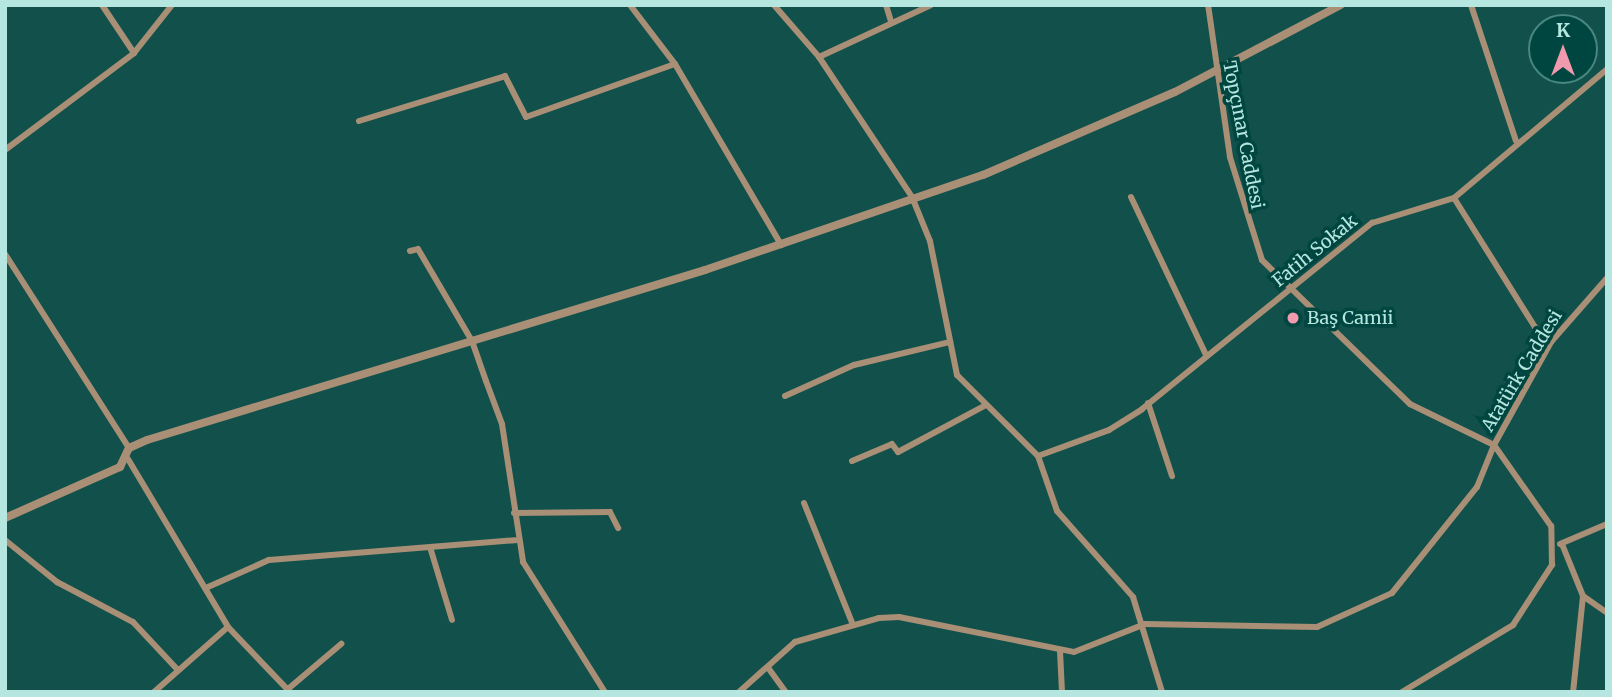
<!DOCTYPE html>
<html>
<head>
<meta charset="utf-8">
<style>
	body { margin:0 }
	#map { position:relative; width:1612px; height:697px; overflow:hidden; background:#12514b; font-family:Merriweather,serif }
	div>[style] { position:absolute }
	.minor>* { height:6px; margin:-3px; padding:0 3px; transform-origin:3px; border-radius:3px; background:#a88f76 }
	.tertiary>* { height:8px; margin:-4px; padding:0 4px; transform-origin:4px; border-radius:4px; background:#a88f76 }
	.dots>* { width:19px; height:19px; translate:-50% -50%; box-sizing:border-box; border:4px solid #004640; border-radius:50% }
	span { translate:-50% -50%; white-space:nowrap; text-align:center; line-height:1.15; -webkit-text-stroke:7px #004640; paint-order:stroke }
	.street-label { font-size:18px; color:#b5e6df }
	.poi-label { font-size:18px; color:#b5e6df }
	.left { translate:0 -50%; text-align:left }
	.frame { position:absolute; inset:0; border:7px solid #b5e6df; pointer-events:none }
	.north { position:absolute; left:1528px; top:14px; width:70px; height:70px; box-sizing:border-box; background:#004640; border:2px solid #488680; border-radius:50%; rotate:0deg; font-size:19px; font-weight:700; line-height:28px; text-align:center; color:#b5e6df }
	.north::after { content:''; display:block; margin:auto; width:24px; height:32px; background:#f29aad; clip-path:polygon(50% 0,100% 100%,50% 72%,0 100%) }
</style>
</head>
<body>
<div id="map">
	<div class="minor">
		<div style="left:102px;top:5px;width:58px;rotate:56.3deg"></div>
		<div style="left:630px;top:5px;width:74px;rotate:52.7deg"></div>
		<div style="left:675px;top:64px;width:210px;rotate:59.6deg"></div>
		<div style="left:774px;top:5px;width:69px;rotate:49.1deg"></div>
		<div style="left:819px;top:57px;width:168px;rotate:56.4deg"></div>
		<div style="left:912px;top:197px;width:48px;rotate:67.8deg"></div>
		<div style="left:930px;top:241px;width:137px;rotate:78.6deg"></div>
		<div style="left:957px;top:375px;width:115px;rotate:45deg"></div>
		<div style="left:1038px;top:456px;width:58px;rotate:70.9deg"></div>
		<div style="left:1057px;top:511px;width:115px;rotate:48.5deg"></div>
		<div style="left:1133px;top:597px;width:99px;rotate:73deg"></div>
		<div style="left:886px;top:5px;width:17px;rotate:73deg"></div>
		<div style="left:1471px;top:5px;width:143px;rotate:71.7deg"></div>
		<div style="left:819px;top:57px;width:123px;rotate:-24.9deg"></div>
		<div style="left:359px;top:121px;width:153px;rotate:-17.1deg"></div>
		<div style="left:505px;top:76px;width:46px;rotate:62.9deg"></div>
		<div style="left:526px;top:117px;width:158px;rotate:-19.6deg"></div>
		<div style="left:5px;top:150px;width:161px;rotate:-36.9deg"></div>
		<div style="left:134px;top:53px;width:61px;rotate:-51.6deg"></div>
		<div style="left:1131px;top:197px;width:175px;rotate:64.6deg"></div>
		<div style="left:1454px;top:198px;width:152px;rotate:57.9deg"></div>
		<div style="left:1535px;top:327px;width:22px;rotate:43deg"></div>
		<div style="left:410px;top:251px;width:8px;rotate:-14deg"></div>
		<div style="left:418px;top:249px;width:107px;rotate:59.6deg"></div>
		<div style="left:472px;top:341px;width:42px;rotate:70.7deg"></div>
		<div style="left:486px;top:381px;width:46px;rotate:69.6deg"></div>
		<div style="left:502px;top:424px;width:140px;rotate:81.3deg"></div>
		<div style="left:523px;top:562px;width:154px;rotate:57.8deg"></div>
		<div style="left:5px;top:254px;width:230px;rotate:57.4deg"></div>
		<div style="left:785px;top:396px;width:76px;rotate:-24.2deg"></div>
		<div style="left:854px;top:365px;width:99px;rotate:-13.5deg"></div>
		<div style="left:1148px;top:403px;width:77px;rotate:71.8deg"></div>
		<div style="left:1038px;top:456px;width:76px;rotate:-20.1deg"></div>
		<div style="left:1109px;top:430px;width:39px;rotate:-32deg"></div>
		<div style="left:1142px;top:409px;width:296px;rotate:-39deg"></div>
		<div style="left:1372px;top:223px;width:86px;rotate:-17deg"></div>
		<div style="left:1454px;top:198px;width:200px;rotate:-40.1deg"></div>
		<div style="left:128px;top:459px;width:196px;rotate:59.2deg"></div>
		<div style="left:228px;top:627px;width:90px;rotate:46.4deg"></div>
		<div style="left:852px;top:461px;width:43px;rotate:-23deg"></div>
		<div style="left:892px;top:444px;width:10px;rotate:53deg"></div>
		<div style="left:898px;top:452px;width:100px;rotate:-28.1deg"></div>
		<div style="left:804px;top:503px;width:131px;rotate:68.1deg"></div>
		<div style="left:514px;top:513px;width:96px;rotate:-0.6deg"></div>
		<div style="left:610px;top:512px;width:18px;rotate:63deg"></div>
		<div style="left:5px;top:540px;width:67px;rotate:38.9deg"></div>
		<div style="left:57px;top:582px;width:86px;rotate:27.8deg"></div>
		<div style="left:133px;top:622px;width:64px;rotate:46.9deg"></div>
		<div style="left:1560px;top:544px;width:51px;rotate:-23.1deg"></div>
		<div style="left:1562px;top:544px;width:56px;rotate:68deg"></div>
		<div style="left:1583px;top:596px;width:97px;rotate:95.9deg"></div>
		<div style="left:430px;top:547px;width:76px;rotate:73.2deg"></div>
		<div style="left:208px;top:587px;width:67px;rotate:-23.9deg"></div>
		<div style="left:269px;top:560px;width:247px;rotate:-4.6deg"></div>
		<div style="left:1583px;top:596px;width:29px;rotate:35deg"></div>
		<div style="left:1060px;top:651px;width:41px;rotate:87.2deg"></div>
		<div style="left:769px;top:669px;width:29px;rotate:54deg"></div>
		<div style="left:288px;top:689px;width:70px;rotate:-40.3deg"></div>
		<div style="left:154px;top:692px;width:98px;rotate:-41.3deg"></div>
		<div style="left:739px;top:692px;width:75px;rotate:-41.8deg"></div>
		<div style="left:795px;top:642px;width:87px;rotate:-15.9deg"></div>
		<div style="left:879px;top:618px;width:20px;rotate:-3deg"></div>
		<div style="left:899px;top:617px;width:178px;rotate:11.3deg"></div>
		<div style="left:1074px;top:652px;width:76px;rotate:-21.5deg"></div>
		<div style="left:1145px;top:624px;width:172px;rotate:1deg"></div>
		<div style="left:1317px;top:627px;width:82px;rotate:-24.4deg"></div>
		<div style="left:1392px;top:593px;width:136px;rotate:-51.3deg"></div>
		<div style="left:1477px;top:487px;width:45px;rotate:-68deg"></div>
		<div style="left:1494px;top:445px;width:93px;rotate:-154deg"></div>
		<div style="left:1410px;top:404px;width:206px;rotate:-135.8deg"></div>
		<div style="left:1262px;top:260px;width:108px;rotate:-107.3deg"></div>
		<div style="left:1230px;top:157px;width:154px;rotate:-98.2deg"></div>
		<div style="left:1402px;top:692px;width:130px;rotate:-31.1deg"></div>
		<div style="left:1513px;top:625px;width:72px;rotate:-57deg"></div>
		<div style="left:1552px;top:565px;width:39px;rotate:-91deg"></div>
		<div style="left:1551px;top:526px;width:99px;rotate:-125.1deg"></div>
		<div style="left:1494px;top:445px;width:118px;rotate:-61deg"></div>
		<div style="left:1551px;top:342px;width:85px;rotate:-48.8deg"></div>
	</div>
	<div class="tertiary">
		<div style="left:5px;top:518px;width:126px;rotate:-23.9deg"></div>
		<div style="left:120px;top:467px;width:21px;rotate:-65deg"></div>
		<div style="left:129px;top:448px;width:20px;rotate:-24deg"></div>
		<div style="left:147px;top:440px;width:583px;rotate:-16.94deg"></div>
		<div style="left:705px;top:270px;width:294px;rotate:-18.9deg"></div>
		<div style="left:983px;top:175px;width:209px;rotate:-23.4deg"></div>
		<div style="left:1175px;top:92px;width:187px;rotate:-27.7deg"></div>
	</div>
	<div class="dots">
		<div style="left:1293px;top:318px;background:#f29aad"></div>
	</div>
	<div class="street-label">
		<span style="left:1243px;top:135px;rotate:79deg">Topçınar Caddesi</span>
		<span style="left:1315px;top:251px;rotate:-39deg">Fatih Sokak</span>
		<span style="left:1522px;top:371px;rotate:-59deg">Atatürk Caddesi</span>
	</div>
	<div class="poi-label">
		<span class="left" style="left:1307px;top:318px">Baş Camii</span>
	</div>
	<div class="frame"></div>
	<div class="north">K</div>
</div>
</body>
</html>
